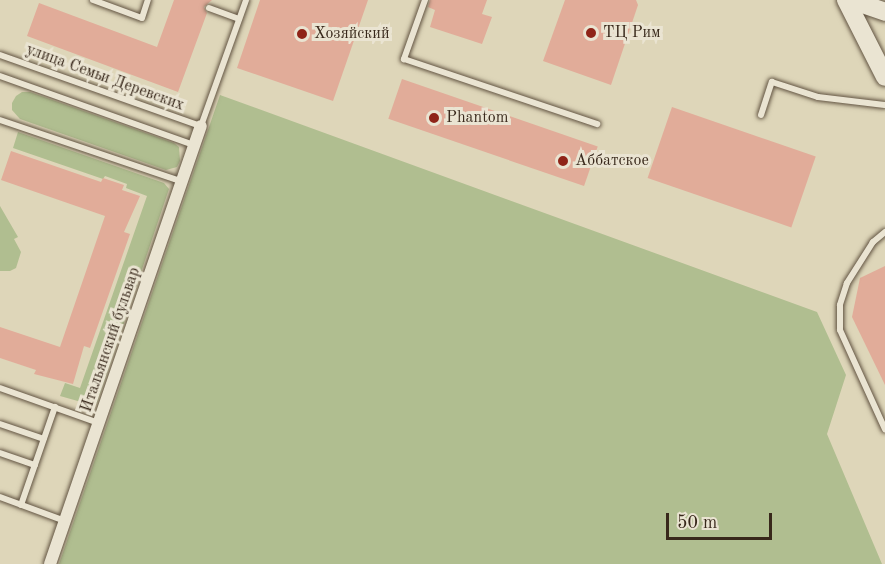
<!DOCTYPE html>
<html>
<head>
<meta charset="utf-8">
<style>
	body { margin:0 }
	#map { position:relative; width:885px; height:564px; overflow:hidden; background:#ded6b9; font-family:"Old Standard TT",serif }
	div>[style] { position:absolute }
	.green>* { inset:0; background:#b0be90 }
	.building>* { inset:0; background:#e1ac99; transform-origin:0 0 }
	.roads { filter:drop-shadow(0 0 2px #625442) drop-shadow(0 0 2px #625442) }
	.lane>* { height:6px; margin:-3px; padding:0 3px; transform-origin:3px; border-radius:3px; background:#eae4d2 }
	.street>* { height:12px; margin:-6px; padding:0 6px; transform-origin:6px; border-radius:6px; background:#eae4d2 }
	.secondary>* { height:18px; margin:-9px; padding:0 9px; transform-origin:9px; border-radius:9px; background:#eae4d2 }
	.dots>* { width:16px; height:16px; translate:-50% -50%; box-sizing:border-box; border:3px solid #eae4d2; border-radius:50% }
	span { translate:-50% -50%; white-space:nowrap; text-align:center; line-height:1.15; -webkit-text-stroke:6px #eae4d2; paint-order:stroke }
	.poi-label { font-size:16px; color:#38281b }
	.left { translate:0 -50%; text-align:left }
	.street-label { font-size:16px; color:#38281b }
	.scale { position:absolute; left:666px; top:513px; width:106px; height:27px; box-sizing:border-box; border:3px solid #38281b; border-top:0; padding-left:8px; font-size:18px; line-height:21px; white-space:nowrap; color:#38281b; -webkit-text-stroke:4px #eae4d2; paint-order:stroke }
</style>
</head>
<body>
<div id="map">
	<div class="green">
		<div style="clip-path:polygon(22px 92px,30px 92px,174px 143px,179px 147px,180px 161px,177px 167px,166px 170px,20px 119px,12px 110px,12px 103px,16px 96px)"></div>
		<div style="clip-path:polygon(220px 95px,817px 312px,846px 375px,827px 434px,882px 564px,59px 564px)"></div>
		<div style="clip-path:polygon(18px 132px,164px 183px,169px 189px,97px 403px,92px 405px,60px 396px,65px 383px,80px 388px,147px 196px,126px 188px,127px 184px,105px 176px,103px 179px,13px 148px)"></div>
		<div style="clip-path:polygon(0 206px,18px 237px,14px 239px,21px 252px,16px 268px,10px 271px,0 271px)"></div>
	</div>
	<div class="building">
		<div style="clip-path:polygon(174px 0,212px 0,204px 7px,207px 13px,178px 92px,27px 36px,39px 3px,157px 47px)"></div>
		<div style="clip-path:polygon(260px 0,368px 0,333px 101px,237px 68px)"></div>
		<div style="clip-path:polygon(430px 0,487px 0,482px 14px,492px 17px,482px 44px,430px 27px,435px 10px,428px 7px)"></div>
		<div style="clip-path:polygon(565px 0,636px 0,638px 5px,611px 85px,543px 61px)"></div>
		<div style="left:402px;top:79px;width:207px;height:42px;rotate:19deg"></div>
		<div style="left:672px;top:107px;width:152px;height:75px;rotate:19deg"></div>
		<div style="clip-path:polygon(11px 151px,101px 182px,103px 178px,124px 185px,122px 190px,140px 196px,124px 232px,130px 234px,90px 348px,84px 346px,73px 384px,34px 374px,36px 370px,0 358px,0 327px,60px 347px,105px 216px,1px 180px)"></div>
		<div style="clip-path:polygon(885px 266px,885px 385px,852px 317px,860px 278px)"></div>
	</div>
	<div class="roads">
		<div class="lane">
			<div style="left:93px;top:0;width:52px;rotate:20.2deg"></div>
			<div style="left:142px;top:18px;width:19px;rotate:-72deg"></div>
			<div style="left:425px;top:0;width:63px;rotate:109.6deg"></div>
			<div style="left:404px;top:59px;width:204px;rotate:18.6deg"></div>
			<div style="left:209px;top:8px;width:32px;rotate:20deg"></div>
			<div style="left:0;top:55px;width:213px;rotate:19.5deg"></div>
			<div style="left:201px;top:126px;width:134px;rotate:-70.3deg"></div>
			<div style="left:0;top:76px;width:206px;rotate:19.6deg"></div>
			<div style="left:761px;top:115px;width:35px;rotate:-72deg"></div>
			<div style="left:772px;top:82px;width:48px;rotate:18.1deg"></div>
			<div style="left:818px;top:97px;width:67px;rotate:6.8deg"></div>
			<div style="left:0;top:120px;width:193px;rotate:18.7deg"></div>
			<div style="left:885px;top:232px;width:16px;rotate:140deg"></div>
			<div style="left:873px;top:242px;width:49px;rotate:122.4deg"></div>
			<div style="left:847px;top:283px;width:23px;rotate:108deg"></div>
			<div style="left:840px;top:305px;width:25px;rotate:90deg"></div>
			<div style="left:840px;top:330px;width:109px;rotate:65.6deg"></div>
			<div style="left:0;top:388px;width:105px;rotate:19.5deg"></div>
			<div style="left:0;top:424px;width:46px;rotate:18.8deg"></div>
			<div style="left:0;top:453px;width:37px;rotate:19deg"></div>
			<div style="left:0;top:497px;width:69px;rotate:20.3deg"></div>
			<div style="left:21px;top:505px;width:104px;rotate:-70.9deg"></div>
		</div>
		<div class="street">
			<div style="left:50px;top:564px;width:463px;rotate:-71deg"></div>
		</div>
		<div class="secondary">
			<div style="left:846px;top:0;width:86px;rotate:63.1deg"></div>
			<div style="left:851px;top:0;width:36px;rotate:19deg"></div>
		</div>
	</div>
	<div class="dots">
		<div style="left:591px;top:33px;background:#8f2418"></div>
		<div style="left:302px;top:34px;background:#8f2418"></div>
		<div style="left:434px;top:118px;background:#8f2418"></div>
		<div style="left:563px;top:161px;background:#8f2418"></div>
	</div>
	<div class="poi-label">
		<span class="left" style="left:603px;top:33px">ТЦ Рим</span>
		<span class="left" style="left:314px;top:34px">Хозяйский</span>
		<span class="left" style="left:446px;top:118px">Phantom</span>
		<span class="left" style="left:575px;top:161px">Аббатское</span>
	</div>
	<div class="street-label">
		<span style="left:105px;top:78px;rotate:20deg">улица Семьи Деревских</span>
		<span style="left:111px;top:340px;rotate:-71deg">Итальянский бульвар</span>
	</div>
	<div class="scale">50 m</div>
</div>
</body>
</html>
